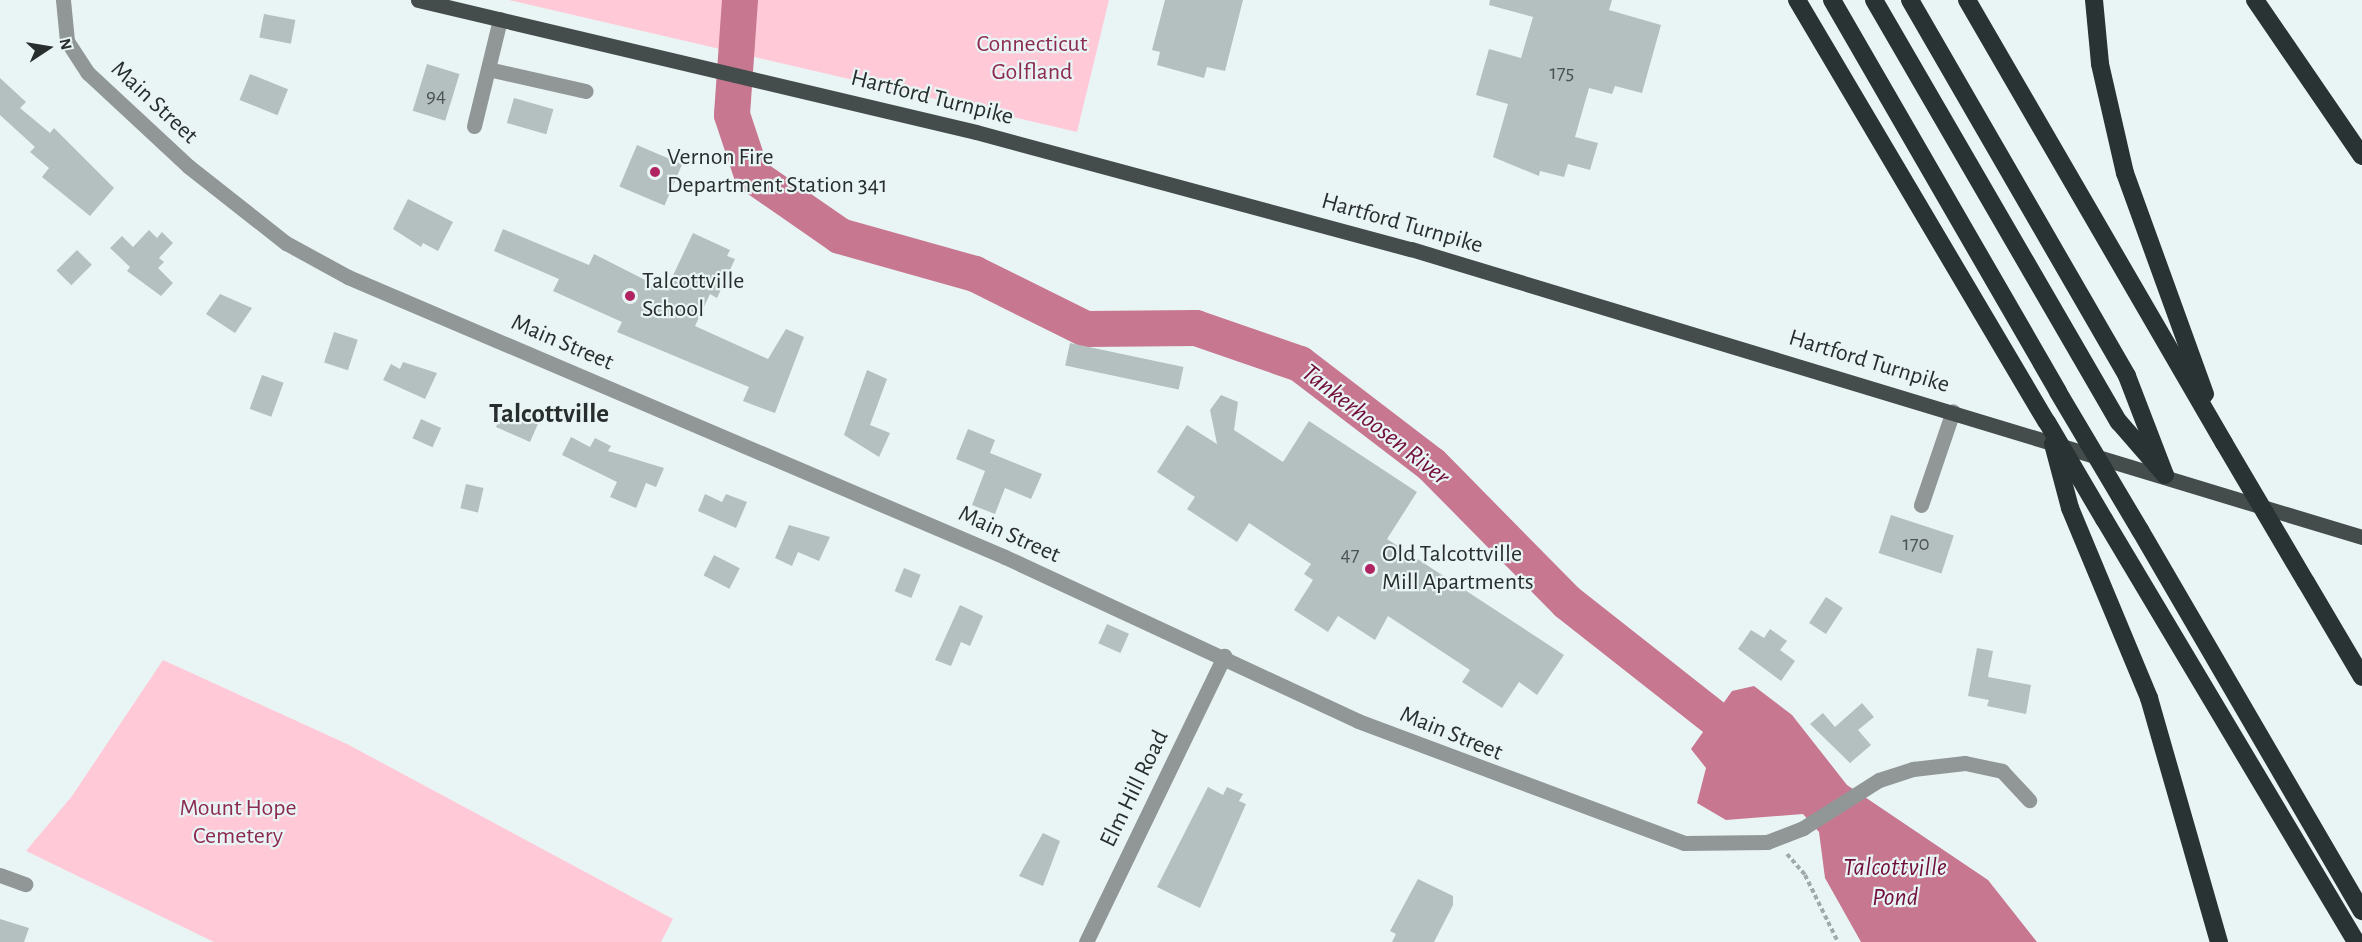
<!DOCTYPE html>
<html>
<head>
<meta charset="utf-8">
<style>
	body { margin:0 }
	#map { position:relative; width:2362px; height:942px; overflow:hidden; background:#e9f5f4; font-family:"Alegreya Sans",sans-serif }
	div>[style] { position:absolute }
	.green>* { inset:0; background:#ffc9d8 }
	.water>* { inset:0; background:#c77790 }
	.river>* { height:36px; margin:-18px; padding:0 18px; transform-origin:18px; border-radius:18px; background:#c77790 }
	.building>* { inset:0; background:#b4bfbf; transform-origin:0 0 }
	.path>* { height:4px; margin-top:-2px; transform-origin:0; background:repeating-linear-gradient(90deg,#a1aaaa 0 4.5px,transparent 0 7.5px) }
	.minor>* { height:15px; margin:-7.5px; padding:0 7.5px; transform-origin:7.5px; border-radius:7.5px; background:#919696 }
	.major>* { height:15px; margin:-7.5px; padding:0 7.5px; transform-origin:7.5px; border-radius:7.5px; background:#444c4c }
	.highway>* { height:18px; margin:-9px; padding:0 9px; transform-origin:9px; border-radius:9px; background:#2a3333 }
	.highway-bridge>* { height:18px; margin:-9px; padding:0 9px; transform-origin:9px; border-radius:9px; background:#2a3333 }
	.dots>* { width:16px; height:16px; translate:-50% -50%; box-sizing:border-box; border:3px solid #e9f5f4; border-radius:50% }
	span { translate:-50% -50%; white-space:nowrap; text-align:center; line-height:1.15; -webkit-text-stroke:4.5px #e9f5f4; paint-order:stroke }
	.number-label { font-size:21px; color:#4b5252 }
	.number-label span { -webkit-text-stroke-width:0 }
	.park-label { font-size:24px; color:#8c2b52 }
	.street-label { font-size:24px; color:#282d2d }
	.poi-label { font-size:24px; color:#282d2d }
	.left { translate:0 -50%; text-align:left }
	.water-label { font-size:26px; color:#710e3b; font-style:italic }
	.quarter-label { font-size:27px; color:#282d2d; font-weight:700 }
	.north { position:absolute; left:18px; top:18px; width:60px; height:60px; -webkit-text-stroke:4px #e9f5f4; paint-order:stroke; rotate:78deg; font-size:16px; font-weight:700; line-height:24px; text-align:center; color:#282d2d }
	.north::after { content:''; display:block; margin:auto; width:21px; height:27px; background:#282d2d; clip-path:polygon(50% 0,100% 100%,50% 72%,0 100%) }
</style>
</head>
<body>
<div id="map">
	<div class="green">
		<div style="clip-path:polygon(509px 0,1109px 0,1077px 132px)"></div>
		<div style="clip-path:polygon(163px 660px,347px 744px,673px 919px,661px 942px,214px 942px,26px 851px,72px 796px)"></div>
	</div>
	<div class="water">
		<div style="clip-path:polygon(1754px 686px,1792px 715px,1847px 785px,1988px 880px,2037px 942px,1861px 942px,1825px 878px,1819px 832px,1803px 814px,1726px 820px,1697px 803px,1706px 768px,1691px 749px,1732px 691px)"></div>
	</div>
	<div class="river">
		<div style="left:740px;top:0;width:115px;rotate:94deg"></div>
		<div style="left:732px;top:115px;width:63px;rotate:71.6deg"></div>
		<div style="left:752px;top:175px;width:107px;rotate:34.7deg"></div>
		<div style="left:840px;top:236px;width:140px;rotate:15.7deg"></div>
		<div style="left:975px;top:274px;width:124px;rotate:26.4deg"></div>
		<div style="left:1086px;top:329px;width:110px;rotate:-0.5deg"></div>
		<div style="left:1196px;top:328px;width:110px;rotate:19.1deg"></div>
		<div style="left:1300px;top:364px;width:165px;rotate:37.4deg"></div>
		<div style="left:1431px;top:464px;width:194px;rotate:45.4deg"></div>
		<div style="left:1567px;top:602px;width:231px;rotate:38.2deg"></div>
	</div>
	<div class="building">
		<div style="clip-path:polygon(1165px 0,1243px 0,1225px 71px,1207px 67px,1204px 78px,1157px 65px,1160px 52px,1152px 50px)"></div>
		<div style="clip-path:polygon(1490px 0,1612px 0,1609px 10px,1661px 25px,1642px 93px,1615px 86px,1612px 94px,1589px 88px,1575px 137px,1598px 143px,1590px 170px,1568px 164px,1564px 177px,1540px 171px,1539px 176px,1493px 157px,1508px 104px,1476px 95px,1489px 49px,1521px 58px,1533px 17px,1489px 5px)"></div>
		<div style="left:264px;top:14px;width:32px;height:24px;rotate:11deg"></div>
		<div style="left:427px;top:64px;width:34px;height:49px;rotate:17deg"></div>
		<div style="left:250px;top:74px;width:41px;height:28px;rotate:22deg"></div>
		<div style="clip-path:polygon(0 78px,26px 102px,20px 108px,50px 133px,54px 128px,114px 188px,90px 216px,42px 177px,49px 168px,30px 152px,35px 147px,0 115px)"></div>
		<div style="left:514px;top:98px;width:41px;height:26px;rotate:16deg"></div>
		<div style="left:637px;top:145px;width:49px;height:45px;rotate:23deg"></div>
		<div style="clip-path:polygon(408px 199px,453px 222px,438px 251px,423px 243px,421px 247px,393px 229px)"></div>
		<div style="clip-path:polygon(503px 229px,589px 265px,594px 254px,661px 288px,664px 281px,669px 284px,693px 233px,730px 250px,727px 256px,735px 259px,717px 298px,710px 294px,695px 326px,768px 359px,786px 329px,804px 337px,775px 413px,743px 401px,749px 387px,617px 332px,622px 322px,553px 291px,559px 279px,494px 251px)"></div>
		<div style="clip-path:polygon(149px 230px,157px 238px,162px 232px,173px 243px,159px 258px,164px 262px,158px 268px,173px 283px,161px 296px,127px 271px,130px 267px,110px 248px,122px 236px,133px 247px)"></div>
		<div style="left:77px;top:250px;width:21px;height:29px;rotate:45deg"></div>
		<div style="clip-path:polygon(220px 294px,252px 308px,235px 333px,206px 314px)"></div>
		<div style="left:334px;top:332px;width:25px;height:32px;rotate:18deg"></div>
		<div style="left:1070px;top:343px;width:116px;height:23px;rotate:12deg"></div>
		<div style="clip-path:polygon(403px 362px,437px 373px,425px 399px,383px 380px,391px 364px,400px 369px)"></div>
		<div style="clip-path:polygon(867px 370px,887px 379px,870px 425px,890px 433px,879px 457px,844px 435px)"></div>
		<div style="left:262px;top:375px;width:23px;height:36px;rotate:20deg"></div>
		<div style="clip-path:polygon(1221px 395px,1238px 402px,1234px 430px,1283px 462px,1309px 421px,1417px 492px,1387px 539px,1564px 655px,1537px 695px,1519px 682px,1502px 708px,1462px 682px,1470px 670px,1388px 616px,1375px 640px,1338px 616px,1328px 632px,1294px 610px,1313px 580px,1304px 574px,1311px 564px,1249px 523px,1237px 542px,1187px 509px,1195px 497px,1157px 472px,1187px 425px,1217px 444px,1210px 410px)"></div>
		<div style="clip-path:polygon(525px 410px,541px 417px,530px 442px,496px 427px,503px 411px,521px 419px)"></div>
		<div style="left:421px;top:419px;width:22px;height:21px;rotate:24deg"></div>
		<div style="clip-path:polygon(968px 429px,995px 440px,990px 453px,1042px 474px,1031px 499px,1005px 488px,995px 514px,972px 505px,985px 471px,956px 459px)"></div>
		<div style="clip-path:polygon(571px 437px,590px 447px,595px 438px,611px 446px,608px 451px,664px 468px,656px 487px,646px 483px,636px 508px,610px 497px,617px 482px,562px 455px)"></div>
		<div style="left:466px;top:484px;width:18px;height:25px;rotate:13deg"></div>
		<div style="clip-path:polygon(705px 494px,722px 502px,726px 494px,747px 502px,736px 528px,698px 511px)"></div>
		<div style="left:1891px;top:515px;width:66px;height:40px;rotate:18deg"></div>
		<div style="clip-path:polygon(789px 525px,830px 537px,819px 561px,798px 552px,792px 566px,775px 558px)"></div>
		<div style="left:714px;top:555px;width:29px;height:23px;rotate:27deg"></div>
		<div style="left:904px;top:568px;width:18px;height:25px;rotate:22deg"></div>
		<div style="left:1826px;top:597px;width:20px;height:31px;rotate:33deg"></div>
		<div style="clip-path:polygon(960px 605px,983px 616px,970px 646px,961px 642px,951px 666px,935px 660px)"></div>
		<div style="left:1107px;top:624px;width:24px;height:21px;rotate:24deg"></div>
		<div style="clip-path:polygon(1770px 629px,1787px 641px,1780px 650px,1795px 661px,1781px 681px,1738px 649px,1751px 630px,1764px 638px)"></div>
		<div style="clip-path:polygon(1977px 648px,1993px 651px,1988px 677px,2031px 685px,2026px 714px,1987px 706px,1989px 700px,1968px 696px)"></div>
		<div style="clip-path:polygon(1862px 703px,1874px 717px,1858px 730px,1871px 745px,1850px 763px,1810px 724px,1823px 713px,1835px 727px)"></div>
		<div style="clip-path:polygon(1208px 787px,1223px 795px,1227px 787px,1243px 794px,1239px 801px,1246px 804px,1200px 908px,1157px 887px)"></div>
		<div style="clip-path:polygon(1043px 833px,1060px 841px,1043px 886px,1019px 876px)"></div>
		<div style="clip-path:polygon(1418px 879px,1453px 896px,1453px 905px,1434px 942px,1392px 942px,1396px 934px,1390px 931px)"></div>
		<div style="clip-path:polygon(0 919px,29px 928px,24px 942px,0 942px)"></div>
	</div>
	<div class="path">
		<div style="left:1787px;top:854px;width:28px;rotate:49deg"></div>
		<div style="left:1805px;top:875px;width:75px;rotate:63.8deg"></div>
	</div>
	<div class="minor">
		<div style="left:63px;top:0;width:41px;rotate:84.4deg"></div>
		<div style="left:67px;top:41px;width:38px;rotate:57deg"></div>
		<div style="left:88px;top:73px;width:137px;rotate:42.9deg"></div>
		<div style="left:188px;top:166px;width:125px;rotate:38.2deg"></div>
		<div style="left:286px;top:243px;width:71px;rotate:28.7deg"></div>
		<div style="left:348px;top:277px;width:714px;rotate:23.08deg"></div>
		<div style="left:1005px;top:557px;width:389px;rotate:24.9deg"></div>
		<div style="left:1358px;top:721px;width:348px;rotate:20.5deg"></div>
		<div style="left:1684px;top:843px;width:83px;rotate:-0.7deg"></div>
		<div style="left:1767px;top:842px;width:39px;rotate:-21deg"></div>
		<div style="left:1803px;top:828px;width:90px;rotate:-32.3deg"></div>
		<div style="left:1879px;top:780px;width:36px;rotate:-18deg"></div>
		<div style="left:1913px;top:769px;width:52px;rotate:-6.6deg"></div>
		<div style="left:1965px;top:763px;width:38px;rotate:12deg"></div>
		<div style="left:2002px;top:771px;width:40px;rotate:47deg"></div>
		<div style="left:488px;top:69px;width:100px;rotate:12.7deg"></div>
		<div style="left:474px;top:126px;width:110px;rotate:-76.3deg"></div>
		<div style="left:1921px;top:505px;width:99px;rotate:-71.2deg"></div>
		<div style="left:0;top:875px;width:27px;rotate:20deg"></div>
		<div style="left:1086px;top:942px;width:318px;rotate:-64.2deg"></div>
	</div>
	<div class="major">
		<div style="left:418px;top:0;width:573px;rotate:13.31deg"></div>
		<div style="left:976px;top:132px;width:450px;rotate:15.1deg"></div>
		<div style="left:1411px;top:249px;width:994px;rotate:16.85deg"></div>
	</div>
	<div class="highway">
		<div style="left:1797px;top:0;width:490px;rotate:59.4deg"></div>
		<div style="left:1832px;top:0;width:452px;rotate:60deg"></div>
		<div style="left:1874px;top:0;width:488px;rotate:59.9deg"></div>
		<div style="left:2119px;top:422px;width:70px;rotate:49deg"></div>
		<div style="left:1910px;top:0;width:434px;rotate:60deg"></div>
		<div style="left:2127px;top:376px;width:106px;rotate:69deg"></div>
		<div style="left:1967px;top:0;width:512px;rotate:59.88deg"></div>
		<div style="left:2094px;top:0;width:64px;rotate:84.6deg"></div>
		<div style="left:2100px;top:64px;width:112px;rotate:77.1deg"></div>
		<div style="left:2125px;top:173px;width:235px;rotate:70.1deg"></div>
		<div style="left:2255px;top:0;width:189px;rotate:55.6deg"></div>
		<div style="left:2070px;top:508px;width:206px;rotate:67.4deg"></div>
		<div style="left:2149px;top:698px;width:254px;rotate:74deg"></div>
		<div style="left:2104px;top:519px;width:492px;rotate:59.2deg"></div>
		<div style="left:2140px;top:530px;width:441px;rotate:59.8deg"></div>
		<div style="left:2306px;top:582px;width:110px;rotate:59.5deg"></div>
	</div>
	<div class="highway-bridge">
		<div style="left:2058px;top:392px;width:161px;rotate:59.3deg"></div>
		<div style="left:2047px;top:422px;width:113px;rotate:59.6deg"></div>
		<div style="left:2224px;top:443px;width:161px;rotate:59.5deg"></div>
		<div style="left:2053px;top:444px;width:66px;rotate:75.1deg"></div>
	</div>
	<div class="dots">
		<div style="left:655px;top:172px;background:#b02461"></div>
		<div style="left:630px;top:296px;background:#b02461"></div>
		<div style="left:1370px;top:569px;background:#b02461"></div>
	</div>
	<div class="number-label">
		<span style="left:1562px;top:73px">175</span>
		<span style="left:436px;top:96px">94</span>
		<span style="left:1916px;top:544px">170</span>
		<span style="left:1350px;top:555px">47</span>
	</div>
	<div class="park-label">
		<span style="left:1032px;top:59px">Connecticut<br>Golfland</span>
		<span style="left:238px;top:823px">Mount Hope<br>Cemetery</span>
	</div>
	<div class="street-label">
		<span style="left:932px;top:98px;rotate:14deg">Hartford Turnpike</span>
		<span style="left:154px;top:103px;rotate:43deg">Main Street</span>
		<span style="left:1402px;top:224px;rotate:16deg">Hartford Turnpike</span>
		<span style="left:562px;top:343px;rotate:23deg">Main Street</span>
		<span style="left:1869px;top:362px;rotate:17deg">Hartford Turnpike</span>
		<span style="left:1009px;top:535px;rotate:24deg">Main Street</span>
		<span style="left:1451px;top:734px;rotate:22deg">Main Street</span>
		<span style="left:1135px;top:789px;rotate:-64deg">Elm Hill Road</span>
	</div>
	<div class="poi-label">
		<span class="left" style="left:667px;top:172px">Vernon Fire<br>Department Station 341</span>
		<span class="left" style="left:642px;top:296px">Talcottville<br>School</span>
		<span class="left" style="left:1382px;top:569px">Old Talcottville<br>Mill Apartments</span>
	</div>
	<div class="water-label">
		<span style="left:1375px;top:425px;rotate:38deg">Tankerhoosen River</span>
		<span style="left:1895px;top:883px">Talcottville<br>Pond</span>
	</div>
	<div class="quarter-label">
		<span style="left:549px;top:414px">Talcottville</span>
	</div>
	<div class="north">N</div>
</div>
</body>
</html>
